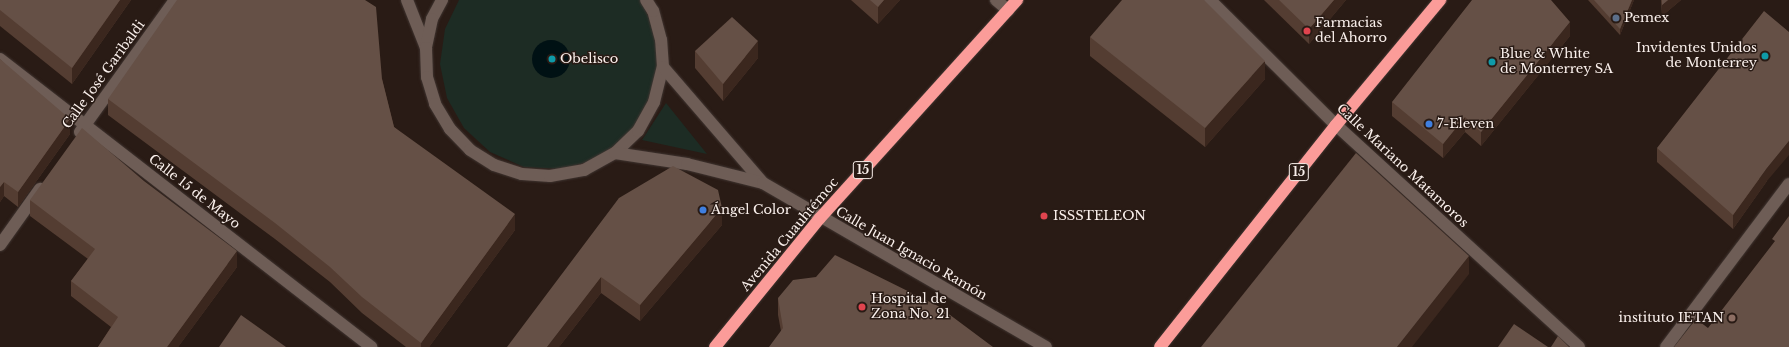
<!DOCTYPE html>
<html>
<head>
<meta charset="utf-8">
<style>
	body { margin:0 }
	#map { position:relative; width:1789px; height:347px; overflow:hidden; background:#291b15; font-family:"Libre Baskerville",serif }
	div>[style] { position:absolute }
	.green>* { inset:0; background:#1d2c24 }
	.water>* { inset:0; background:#001114 }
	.round { border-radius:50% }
	.roads { filter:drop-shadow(0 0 1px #403531) drop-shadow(0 0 1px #403531) }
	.minor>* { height:12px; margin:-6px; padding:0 6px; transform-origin:6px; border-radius:6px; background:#6e5d56 }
	.highway>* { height:12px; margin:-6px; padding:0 6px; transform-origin:6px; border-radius:6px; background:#fb9c99 }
	.wall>* { inset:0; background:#543d32 }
	.shaded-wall>* { inset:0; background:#3b271e }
	.building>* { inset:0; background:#655046 }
	.dots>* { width:11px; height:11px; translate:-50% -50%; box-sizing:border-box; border:2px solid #291b15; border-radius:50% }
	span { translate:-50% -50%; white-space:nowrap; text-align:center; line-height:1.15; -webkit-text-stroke:3px #291b15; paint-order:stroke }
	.shield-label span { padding:1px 3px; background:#291b15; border:1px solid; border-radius:3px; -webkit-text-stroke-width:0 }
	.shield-label { font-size:12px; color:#faf0ec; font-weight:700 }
	.poi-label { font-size:13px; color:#faf0ec }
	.left { translate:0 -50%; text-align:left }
	.right { translate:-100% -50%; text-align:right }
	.street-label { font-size:13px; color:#faf0ec }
</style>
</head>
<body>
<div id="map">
	<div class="green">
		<div style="clip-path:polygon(459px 0,641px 0,656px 34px,659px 71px,649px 107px,628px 137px,598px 159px,562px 169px,524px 167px,490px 152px,464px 128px,447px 98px,440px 64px,445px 29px)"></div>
		<div style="clip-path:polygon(666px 103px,707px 154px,642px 140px)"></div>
	</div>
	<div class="water">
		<div class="round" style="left:532px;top:40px;width:38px;height:38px"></div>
	</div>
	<div class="roads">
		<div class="minor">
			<div style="left:407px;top:0;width:52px;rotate:68.4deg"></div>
			<div style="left:442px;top:0;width:21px;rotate:118deg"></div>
			<div style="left:432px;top:19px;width:30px;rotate:102deg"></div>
			<div style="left:426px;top:48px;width:29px;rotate:88deg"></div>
			<div style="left:427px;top:77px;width:28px;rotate:73deg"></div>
			<div style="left:435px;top:104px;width:29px;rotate:59deg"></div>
			<div style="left:450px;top:129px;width:29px;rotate:46deg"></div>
			<div style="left:470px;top:150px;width:28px;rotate:32deg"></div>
			<div style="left:494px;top:165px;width:29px;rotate:18deg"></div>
			<div style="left:522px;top:174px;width:28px;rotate:4deg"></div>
			<div style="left:550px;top:176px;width:35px;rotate:-10deg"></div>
			<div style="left:584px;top:170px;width:35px;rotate:-29deg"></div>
			<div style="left:615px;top:153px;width:32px;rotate:-44deg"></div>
			<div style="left:638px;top:131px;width:33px;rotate:-61deg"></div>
			<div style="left:654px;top:102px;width:36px;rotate:-76deg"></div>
			<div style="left:663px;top:67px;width:27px;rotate:-94deg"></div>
			<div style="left:661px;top:40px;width:30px;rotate:-105deg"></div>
			<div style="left:653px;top:11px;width:13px;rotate:-122deg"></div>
			<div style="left:996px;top:0;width:16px;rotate:40deg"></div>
			<div style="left:1210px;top:0;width:177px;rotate:44.8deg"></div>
			<div style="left:1336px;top:125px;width:329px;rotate:42.4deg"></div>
			<div style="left:0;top:59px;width:470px;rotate:37.8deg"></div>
			<div style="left:663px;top:67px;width:153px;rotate:49.2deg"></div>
			<div style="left:80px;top:132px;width:163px;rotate:-54.3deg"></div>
			<div style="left:615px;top:153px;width:73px;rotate:8.7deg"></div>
			<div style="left:687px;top:164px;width:78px;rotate:14deg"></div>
			<div style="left:763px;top:183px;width:327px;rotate:30.1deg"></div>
			<div style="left:0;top:245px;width:69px;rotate:-54.5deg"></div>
			<div style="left:1666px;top:347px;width:204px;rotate:-53deg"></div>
		</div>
		<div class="highway">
			<div style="left:715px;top:347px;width:166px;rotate:-50.9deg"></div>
			<div style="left:820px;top:218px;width:294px;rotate:-47.9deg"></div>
			<div style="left:1160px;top:347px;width:283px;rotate:-51.6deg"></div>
			<div style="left:1336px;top:125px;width:163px;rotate:-50.2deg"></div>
		</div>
	</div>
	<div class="wall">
		<div style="clip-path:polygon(0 0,131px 0,72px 84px,0 26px)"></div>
		<div style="clip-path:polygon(851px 0,900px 0,878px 24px)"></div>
		<div style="clip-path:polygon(1264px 0,1346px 0,1309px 44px)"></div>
		<div style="clip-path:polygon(1588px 0,1634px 0,1620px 35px)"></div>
		<div style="clip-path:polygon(1661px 0,1681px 0,1662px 16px)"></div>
		<div style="clip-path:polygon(1570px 36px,1481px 146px,1465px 132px,1443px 158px,1392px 116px,1392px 102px)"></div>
		<div style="clip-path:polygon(1090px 37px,1265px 79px,1205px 147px,1090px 56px)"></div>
		<div style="clip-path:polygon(695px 51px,758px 58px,723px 101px,695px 68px)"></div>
		<div style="clip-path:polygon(0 59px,70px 134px,18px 207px,4px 196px,0 202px)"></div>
		<div style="clip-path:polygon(382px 79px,394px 127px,515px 230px,429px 347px,406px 347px,362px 313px,330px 282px,275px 239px,108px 115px,108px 99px)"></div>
		<div style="clip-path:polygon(1657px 148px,1767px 181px,1733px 229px,1657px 162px)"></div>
		<div style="clip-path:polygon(619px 198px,722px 225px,640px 321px,601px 293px,559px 347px)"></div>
		<div style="clip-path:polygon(30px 200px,237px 267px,178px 347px,98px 347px,111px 327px,71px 296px,71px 281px,88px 259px,30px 216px)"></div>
		<div style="clip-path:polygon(778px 298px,993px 347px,781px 331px,778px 315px)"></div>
	</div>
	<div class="shaded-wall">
		<div style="clip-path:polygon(120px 0,131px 0,72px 84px,72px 68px)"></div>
		<div style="clip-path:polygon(884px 0,900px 0,878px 24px,878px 7px)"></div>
		<div style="clip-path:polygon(1334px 0,1346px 0,1309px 44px,1309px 29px)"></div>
		<div style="clip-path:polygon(1632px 0,1634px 0,1620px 35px,1620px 29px)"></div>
		<div style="clip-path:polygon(1668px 0,1681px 0,1662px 16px,1662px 5px)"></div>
		<div style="clip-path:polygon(1570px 22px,1570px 36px,1481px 146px,1481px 132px)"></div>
		<div style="clip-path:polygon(758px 41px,758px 58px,723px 101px,723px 84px)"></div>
		<div style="clip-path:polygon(1265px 61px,1265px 79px,1205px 147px,1205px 128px)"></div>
		<div style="clip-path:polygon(1465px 117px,1465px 132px,1443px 158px,1443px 144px)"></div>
		<div style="clip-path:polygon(70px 119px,70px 134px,18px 207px,18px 192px)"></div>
		<div style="clip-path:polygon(1789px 141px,1789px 155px,1767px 181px,1733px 229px,1733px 215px,1767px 168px)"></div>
		<div style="clip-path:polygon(4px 182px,4px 196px,0 202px,0 187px)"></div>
		<div style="clip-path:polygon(722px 208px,722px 225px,640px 321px,640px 305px)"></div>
		<div style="clip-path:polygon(515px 214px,515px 230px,429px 347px,421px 347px,421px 343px)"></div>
		<div style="clip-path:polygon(237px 251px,237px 267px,178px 347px,167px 347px)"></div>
		<div style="clip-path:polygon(1469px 256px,1469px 274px,1412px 347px,1397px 347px)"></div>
		<div style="clip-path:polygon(601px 277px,601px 293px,559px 347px,547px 347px)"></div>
	</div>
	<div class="building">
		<div style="clip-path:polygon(0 0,120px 0,72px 68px,0 10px)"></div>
		<div style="clip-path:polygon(177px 0,365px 0,376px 7px,382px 79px,394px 127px,515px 214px,421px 343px,362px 297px,330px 267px,275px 223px,108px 99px)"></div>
		<div style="clip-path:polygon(870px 0,884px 0,878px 7px)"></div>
		<div style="clip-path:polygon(1122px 0,1204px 0,1265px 61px,1205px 128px,1090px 37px)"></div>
		<div style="clip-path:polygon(1279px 0,1334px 0,1309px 29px)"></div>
		<div style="clip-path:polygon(1472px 0,1551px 0,1570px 22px,1481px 132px,1465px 117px,1443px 144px,1392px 102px)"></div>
		<div style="clip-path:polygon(1594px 0,1632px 0,1620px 29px)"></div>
		<div style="clip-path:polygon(1662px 0,1668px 0,1662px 5px)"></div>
		<div style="clip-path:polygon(1764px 11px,1789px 32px,1789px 141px,1767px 168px,1733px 215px,1657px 148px)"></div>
		<div style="clip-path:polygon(732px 17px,758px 41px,723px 84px,695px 51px)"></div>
		<div style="clip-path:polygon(0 59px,70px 119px,18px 192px,4px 182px,0 187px)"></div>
		<div style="clip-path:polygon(82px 128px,144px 181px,237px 251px,167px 347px,98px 347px,118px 317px,71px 281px,95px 249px,30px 200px)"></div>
		<div style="clip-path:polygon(1356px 153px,1469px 256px,1397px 347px,1201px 347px)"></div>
		<div style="clip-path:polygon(673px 166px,718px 190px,722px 208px,640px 305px,601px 277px,547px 347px,507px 347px,619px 198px)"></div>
		<div style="clip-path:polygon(1789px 216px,1789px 347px,1674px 347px,1696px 319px,1708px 328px,1775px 241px,1772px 239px)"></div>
		<div style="clip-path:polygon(835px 255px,938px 306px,993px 347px,769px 347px,783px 328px,778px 298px,793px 280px,816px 277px)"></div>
		<div style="clip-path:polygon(241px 315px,286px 347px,219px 347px)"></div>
		<div style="clip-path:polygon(1514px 324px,1548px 347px,1498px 347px)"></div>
		<div style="clip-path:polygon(1558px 336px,1569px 347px,1551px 347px)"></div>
	</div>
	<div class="dots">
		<div style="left:1616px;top:18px;background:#5c6f8a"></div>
		<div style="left:1307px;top:31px;background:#e0444e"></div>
		<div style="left:1765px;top:56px;background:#0f9aa8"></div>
		<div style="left:552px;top:59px;background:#0f9aa8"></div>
		<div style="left:1492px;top:62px;background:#0f9aa8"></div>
		<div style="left:1429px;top:124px;background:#3f7fe0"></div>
		<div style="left:703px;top:210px;background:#3f7fe0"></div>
		<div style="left:1044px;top:216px;background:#e0444e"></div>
		<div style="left:862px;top:307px;background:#e0444e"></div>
		<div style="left:1732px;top:318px;background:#8d6e63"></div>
	</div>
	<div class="shield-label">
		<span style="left:863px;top:170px">15</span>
		<span style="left:1299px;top:172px">15</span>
	</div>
	<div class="poi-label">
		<span class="left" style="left:1624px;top:18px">Pemex</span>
		<span class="left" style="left:1315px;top:31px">Farmacias<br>del Ahorro</span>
		<span class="right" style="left:1757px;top:56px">Invidentes Unidos<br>de Monterrey</span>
		<span class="left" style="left:1500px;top:62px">Blue &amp; White<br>de Monterrey SA</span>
		<span class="left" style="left:560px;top:59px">Obelisco</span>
		<span class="left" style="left:1437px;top:124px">7-Eleven</span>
		<span class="left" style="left:711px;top:210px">Ángel Color</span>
		<span class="left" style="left:1053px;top:216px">ISSSTELEON</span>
		<span class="left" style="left:871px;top:307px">Hospital de<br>Zona No. 21</span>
		<span class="right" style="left:1724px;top:318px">instituto IETAN</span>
	</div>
	<div class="street-label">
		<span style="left:104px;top:75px;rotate:-54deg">Calle José Garibaldi</span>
		<span style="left:1402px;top:166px;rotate:43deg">Calle Mariano Matamoros</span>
		<span style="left:194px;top:192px;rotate:38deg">Calle 15 de Mayo</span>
		<span style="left:790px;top:235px;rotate:-50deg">Avenida Cuauhtémoc</span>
		<span style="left:911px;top:254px;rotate:30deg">Calle Juan Ignacio Ramón</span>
	</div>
</div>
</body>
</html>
